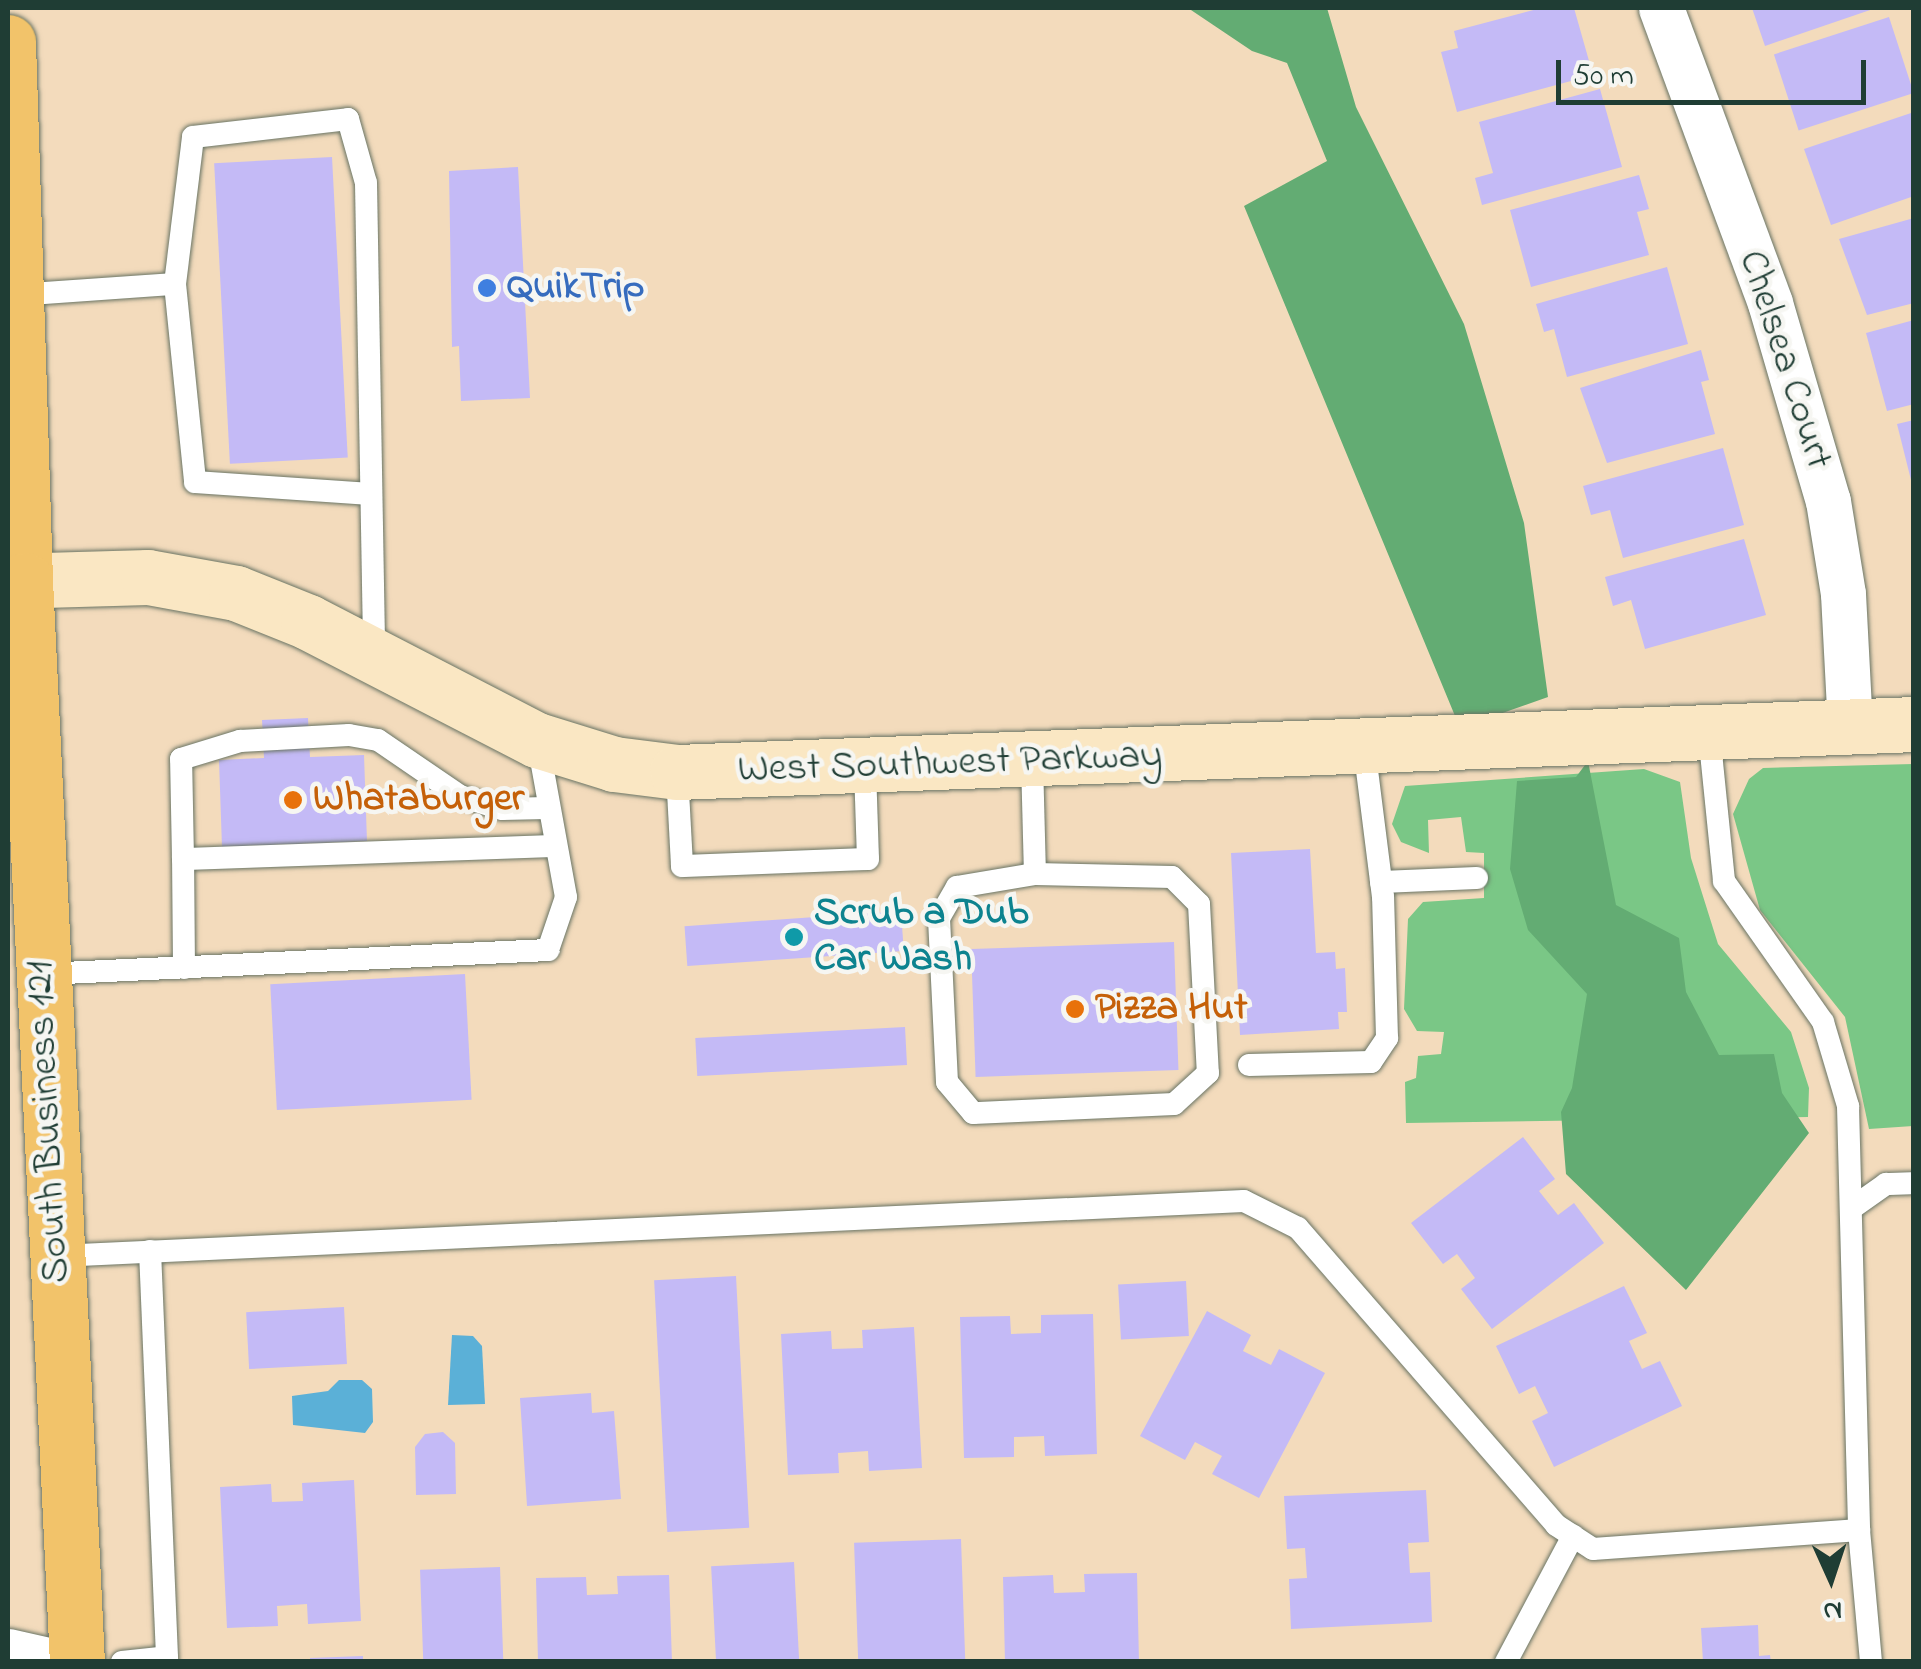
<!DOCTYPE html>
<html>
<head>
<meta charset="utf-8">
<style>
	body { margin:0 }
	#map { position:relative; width:1921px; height:1669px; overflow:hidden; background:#f3dbbc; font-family:"Indie Flower",sans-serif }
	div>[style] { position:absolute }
	.green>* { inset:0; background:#7ac786 }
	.forest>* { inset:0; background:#63ac73 }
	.water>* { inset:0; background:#5bb0d7 }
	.building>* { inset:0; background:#c4baf6; transform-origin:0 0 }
	.roads { filter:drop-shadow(0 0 2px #697464) drop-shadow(0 0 2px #697464) }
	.lane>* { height:22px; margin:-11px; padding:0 11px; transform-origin:11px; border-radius:11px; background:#fff }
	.street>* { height:45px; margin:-22.5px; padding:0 22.5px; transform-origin:22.5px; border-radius:22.5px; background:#fff }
	.secondary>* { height:55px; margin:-27.5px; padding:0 27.5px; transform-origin:27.5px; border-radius:27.5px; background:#fae7c3 }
	.primary>* { height:55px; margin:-27.5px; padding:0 27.5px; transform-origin:27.5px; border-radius:27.5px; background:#f2c36a }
	.dots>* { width:28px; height:28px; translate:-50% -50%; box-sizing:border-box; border:5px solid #f6f6f2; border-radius:50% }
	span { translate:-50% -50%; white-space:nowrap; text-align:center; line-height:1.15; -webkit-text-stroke:9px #f6f6f2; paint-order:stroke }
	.shop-label { font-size:40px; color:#366cbe; font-weight:700 }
	.left { translate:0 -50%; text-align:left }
	.street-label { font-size:40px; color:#1f3d34 }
	.food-label { font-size:40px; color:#c56008; font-weight:700 }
	.culture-label { font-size:40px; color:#0d838f; font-weight:700 }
	.frame { position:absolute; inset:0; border:10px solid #1f3d34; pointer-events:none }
	.north { position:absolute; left:1781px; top:1529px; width:100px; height:100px; -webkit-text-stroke:8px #f6f6f2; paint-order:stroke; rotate:177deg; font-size:28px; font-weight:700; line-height:40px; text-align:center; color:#1f3d34 }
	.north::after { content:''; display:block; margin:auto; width:35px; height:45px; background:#1f3d34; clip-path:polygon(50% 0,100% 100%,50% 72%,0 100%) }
	.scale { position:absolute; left:1556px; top:60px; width:310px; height:45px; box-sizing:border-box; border:5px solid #1f3d34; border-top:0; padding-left:12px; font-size:30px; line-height:35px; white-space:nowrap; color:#1f3d34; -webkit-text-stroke:8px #f6f6f2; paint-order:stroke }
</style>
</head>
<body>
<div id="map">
	<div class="green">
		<div style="clip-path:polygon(1913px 764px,1913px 1126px,1869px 1129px,1845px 1017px,1760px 910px,1733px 814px,1749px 779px,1763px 768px)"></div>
		<div style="clip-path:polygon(1644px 769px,1680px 782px,1691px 858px,1718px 944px,1791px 1032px,1809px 1088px,1808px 1117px,1406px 1123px,1405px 1082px,1416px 1078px,1418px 1056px,1441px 1054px,1444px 1032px,1417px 1031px,1404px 1009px,1408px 919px,1423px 902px,1484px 898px,1484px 853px,1466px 852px,1461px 817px,1428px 820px,1429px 853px,1401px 842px,1392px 824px,1405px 786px)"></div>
	</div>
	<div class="forest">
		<div style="clip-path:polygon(1188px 8px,1327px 8px,1356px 107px,1464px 324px,1524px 523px,1548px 697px,1460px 728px,1244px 206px,1327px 161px,1287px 63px,1252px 51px)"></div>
		<div style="clip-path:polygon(1588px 761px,1616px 905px,1679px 938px,1686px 992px,1719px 1055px,1774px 1054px,1782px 1093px,1809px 1133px,1686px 1290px,1566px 1174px,1561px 1112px,1572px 1088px,1587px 994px,1528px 930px,1510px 869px,1517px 781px,1576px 777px)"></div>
	</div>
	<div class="water">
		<div style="clip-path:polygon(452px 1335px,473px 1336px,482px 1346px,485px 1404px,448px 1405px)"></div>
		<div style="clip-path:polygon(339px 1380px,362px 1380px,372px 1389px,373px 1422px,365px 1433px,293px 1425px,292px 1396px,328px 1391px)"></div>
	</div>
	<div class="building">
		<div style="clip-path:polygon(1541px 8px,1574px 8px,1593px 75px,1457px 112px,1441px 52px,1458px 48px,1454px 31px)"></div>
		<div style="clip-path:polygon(1752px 8px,1876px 8px,1765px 46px)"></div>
		<div style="left:1889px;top:17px;width:80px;height:121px;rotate:72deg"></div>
		<div style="clip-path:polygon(1600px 89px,1622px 167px,1482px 205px,1475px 178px,1493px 173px,1479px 122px)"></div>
		<div style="clip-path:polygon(1914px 112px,1914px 196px,1831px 225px,1804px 149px)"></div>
		<div style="left:332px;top:157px;width:301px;height:118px;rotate:87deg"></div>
		<div style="clip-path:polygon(518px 167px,530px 398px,461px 401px,459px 346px,452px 347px,449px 171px)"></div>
		<div style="clip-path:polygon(1639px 175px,1649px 209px,1637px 212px,1649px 255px,1531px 287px,1510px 210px)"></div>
		<div style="clip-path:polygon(1914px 218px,1914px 303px,1867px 315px,1839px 239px)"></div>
		<div style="clip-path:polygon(1667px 267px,1688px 344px,1567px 377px,1554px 329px,1544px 332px,1536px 304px)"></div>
		<div style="clip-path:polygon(1914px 320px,1914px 404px,1887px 411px,1866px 333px)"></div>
		<div style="clip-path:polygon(1701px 350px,1709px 380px,1701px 382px,1715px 434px,1607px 463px,1580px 388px)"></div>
		<div style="clip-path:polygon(1914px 420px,1914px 484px,1912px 484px,1897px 424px)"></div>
		<div style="clip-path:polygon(1723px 448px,1744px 525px,1623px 558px,1610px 510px,1591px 515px,1583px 486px)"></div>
		<div style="clip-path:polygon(1744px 539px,1766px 615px,1645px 649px,1631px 600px,1613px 606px,1605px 577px)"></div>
		<div style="clip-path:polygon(308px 718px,310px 757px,364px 755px,367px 841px,222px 847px,219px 760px,264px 758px,262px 720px)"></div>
		<div style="clip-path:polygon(1310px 849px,1316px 953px,1335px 952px,1336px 969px,1345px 968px,1347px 1012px,1338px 1012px,1339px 1029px,1240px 1035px,1231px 853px)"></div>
		<div style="left:901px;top:911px;width:40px;height:217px;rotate:86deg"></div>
		<div style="left:1174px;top:942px;width:128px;height:203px;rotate:88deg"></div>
		<div style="left:465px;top:974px;width:126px;height:195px;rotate:87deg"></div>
		<div style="left:905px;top:1027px;width:38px;height:210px;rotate:87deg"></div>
		<div style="clip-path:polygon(1523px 1137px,1555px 1179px,1539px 1191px,1558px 1215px,1574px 1203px,1604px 1243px,1492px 1329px,1461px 1289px,1475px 1278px,1457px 1254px,1443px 1264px,1411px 1223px)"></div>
		<div style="left:736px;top:1276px;width:252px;height:82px;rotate:87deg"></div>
		<div style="left:1186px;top:1281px;width:55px;height:68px;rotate:87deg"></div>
		<div style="clip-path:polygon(1624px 1286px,1647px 1333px,1629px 1341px,1642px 1369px,1660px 1361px,1682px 1406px,1554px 1467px,1532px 1421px,1548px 1413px,1535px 1386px,1519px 1394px,1496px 1346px)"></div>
		<div style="left:344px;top:1307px;width:57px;height:98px;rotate:87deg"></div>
		<div style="clip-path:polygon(1207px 1311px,1251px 1335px,1243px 1351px,1271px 1365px,1279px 1349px,1325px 1373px,1259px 1498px,1212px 1474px,1222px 1456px,1195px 1442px,1185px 1460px,1140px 1436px)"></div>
		<div style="clip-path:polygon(1093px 1314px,1097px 1454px,1045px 1456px,1044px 1436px,1014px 1437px,1014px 1457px,964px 1458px,960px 1317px,1010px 1316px,1011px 1334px,1041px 1333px,1041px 1315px)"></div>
		<div style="clip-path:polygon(914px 1327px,922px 1468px,869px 1471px,868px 1451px,838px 1453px,839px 1473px,788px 1475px,781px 1334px,831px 1331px,832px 1349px,863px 1348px,862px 1330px)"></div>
		<div style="clip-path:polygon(591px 1393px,592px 1413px,614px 1411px,621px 1499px,527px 1506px,520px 1398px)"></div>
		<div style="clip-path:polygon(443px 1432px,455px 1443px,456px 1494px,416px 1495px,415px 1447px,425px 1434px)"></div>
		<div style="clip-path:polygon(354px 1480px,361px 1621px,308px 1624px,307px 1604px,277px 1606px,278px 1626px,227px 1628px,220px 1487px,271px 1484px,272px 1502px,303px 1501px,302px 1483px)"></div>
		<div style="clip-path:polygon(1426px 1490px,1429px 1542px,1408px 1543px,1410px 1573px,1430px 1572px,1432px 1622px,1291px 1629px,1289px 1579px,1307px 1578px,1305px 1548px,1287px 1549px,1284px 1496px)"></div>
		<div style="left:961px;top:1539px;width:123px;height:107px;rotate:88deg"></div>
		<div style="left:794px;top:1562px;width:100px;height:83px;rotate:87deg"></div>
		<div style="left:500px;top:1567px;width:95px;height:80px;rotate:88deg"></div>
		<div style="clip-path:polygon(1137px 1573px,1139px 1662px,1005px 1662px,1003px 1577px,1053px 1575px,1054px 1593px,1085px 1592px,1084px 1574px)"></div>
		<div style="clip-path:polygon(669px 1575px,672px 1662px,538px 1662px,536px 1578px,586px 1577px,587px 1595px,618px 1594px,617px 1576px)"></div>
		<div style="clip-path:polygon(1758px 1625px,1759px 1656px,1770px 1655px,1771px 1662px,1703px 1662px,1701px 1628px)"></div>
		<div style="clip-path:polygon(363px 1656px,363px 1662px,310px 1662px,310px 1658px)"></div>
	</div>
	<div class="roads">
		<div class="lane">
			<div style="left:175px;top:284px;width:199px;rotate:84.2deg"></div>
			<div style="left:195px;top:482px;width:176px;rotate:3.9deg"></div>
			<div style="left:16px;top:295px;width:159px;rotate:-4deg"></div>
			<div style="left:175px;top:284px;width:148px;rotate:-83deg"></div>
			<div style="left:193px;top:137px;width:156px;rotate:-6.6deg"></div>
			<div style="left:348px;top:119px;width:66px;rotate:74.3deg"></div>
			<div style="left:366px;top:183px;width:471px;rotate:89deg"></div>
			<div style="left:1709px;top:733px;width:149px;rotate:84.2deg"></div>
			<div style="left:1724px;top:881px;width:172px;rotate:54.9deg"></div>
			<div style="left:1823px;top:1022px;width:88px;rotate:73.4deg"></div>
			<div style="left:1848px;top:1106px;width:424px;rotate:88.5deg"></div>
			<div style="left:1859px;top:1530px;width:133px;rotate:84.8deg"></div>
			<div style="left:1032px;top:761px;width:113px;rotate:88.5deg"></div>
			<div style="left:677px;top:773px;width:93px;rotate:86.9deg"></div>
			<div style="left:682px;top:866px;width:186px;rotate:-2.2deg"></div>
			<div style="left:868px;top:859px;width:91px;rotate:-91.9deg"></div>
			<div style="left:183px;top:859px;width:100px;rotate:-91.1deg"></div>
			<div style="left:181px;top:759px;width:62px;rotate:-17deg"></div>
			<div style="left:240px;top:741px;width:109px;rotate:-3.2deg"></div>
			<div style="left:349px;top:735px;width:29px;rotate:10deg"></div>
			<div style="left:378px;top:740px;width:99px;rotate:34.3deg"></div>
			<div style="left:460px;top:796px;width:44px;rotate:17.2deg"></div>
			<div style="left:502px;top:809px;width:45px;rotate:-1.3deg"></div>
			<div style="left:1035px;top:874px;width:137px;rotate:1.3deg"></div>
			<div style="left:1172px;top:877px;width:38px;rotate:45deg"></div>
			<div style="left:1199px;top:904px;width:169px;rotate:87deg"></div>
			<div style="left:1208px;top:1073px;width:46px;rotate:137.6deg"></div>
			<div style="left:1174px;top:1104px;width:201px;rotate:177.4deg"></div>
			<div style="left:973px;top:1113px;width:40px;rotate:-130deg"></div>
			<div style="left:947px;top:1082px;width:164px;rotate:-92.8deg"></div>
			<div style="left:939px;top:918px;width:36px;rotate:-60deg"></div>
			<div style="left:957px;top:887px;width:79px;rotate:-9.5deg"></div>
			<div style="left:1381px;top:882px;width:96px;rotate:-2.4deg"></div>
			<div style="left:184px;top:968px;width:109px;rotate:-90.5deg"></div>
			<div style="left:183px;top:859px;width:373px;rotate:-2deg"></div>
			<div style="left:43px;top:974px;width:506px;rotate:-2.72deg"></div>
			<div style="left:548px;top:950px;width:56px;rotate:-71.2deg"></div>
			<div style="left:566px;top:897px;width:157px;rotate:-100.3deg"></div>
			<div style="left:1249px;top:1065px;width:122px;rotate:-1.4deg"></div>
			<div style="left:1371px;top:1062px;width:29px;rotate:-56deg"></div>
			<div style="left:1387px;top:1038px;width:141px;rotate:-91.6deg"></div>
			<div style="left:1383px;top:897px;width:151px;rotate:-97.2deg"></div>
			<div style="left:1852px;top:1208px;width:42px;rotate:-35.2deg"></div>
			<div style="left:1886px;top:1184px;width:28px;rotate:-2deg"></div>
			<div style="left:150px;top:1251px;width:411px;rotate:87.6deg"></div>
			<div style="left:58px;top:1256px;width:1187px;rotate:-2.66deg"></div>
			<div style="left:1244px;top:1201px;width:60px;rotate:26.6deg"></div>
			<div style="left:1298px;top:1228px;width:393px;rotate:49deg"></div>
			<div style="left:1556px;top:1525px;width:44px;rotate:33deg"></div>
			<div style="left:1593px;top:1549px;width:267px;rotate:-4.1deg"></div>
			<div style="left:122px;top:1662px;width:45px;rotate:-6.3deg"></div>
			<div style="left:1506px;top:1662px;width:143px;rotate:-62deg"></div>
		</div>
		<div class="street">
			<div style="left:1661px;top:8px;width:314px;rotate:69.7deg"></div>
			<div style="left:1770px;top:303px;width:206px;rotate:73.7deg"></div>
			<div style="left:1828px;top:501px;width:94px;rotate:80.8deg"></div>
			<div style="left:1843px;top:594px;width:132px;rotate:87deg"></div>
			<div style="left:8px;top:1651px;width:50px;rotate:12.7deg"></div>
		</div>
		<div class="secondary">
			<div style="left:8px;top:581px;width:140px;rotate:-1.6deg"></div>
			<div style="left:148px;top:577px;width:89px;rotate:10.3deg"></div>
			<div style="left:236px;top:593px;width:78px;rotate:21.9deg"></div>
			<div style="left:308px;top:622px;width:258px;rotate:27.3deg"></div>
			<div style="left:537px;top:740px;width:81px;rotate:17.3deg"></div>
			<div style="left:614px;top:764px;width:64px;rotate:7.2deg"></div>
			<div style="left:677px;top:772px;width:1238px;rotate:-2.22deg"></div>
		</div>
		<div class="primary">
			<div style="left:8px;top:42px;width:538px;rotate:88.19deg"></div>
			<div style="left:25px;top:580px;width:1083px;rotate:87.25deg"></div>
		</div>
	</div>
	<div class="dots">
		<div style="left:487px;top:288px;background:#3f7fe0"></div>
		<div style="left:293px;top:800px;background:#e8710a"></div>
		<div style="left:794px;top:937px;background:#0f9aa8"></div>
		<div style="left:1075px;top:1009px;background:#e8710a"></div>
	</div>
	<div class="shop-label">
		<span class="left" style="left:507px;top:288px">QuikTrip</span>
	</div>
	<div class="street-label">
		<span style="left:1784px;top:360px;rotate:72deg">Chelsea Court</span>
		<span style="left:950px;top:764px;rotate:-2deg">West Southwest Parkway</span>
		<span style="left:49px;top:1122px;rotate:-93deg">South Business 121</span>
	</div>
	<div class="food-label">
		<span class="left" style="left:313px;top:800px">Whataburger</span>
		<span class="left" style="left:1095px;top:1009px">Pizza Hut</span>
	</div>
	<div class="culture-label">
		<span class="left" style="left:814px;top:937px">Scrub a Dub<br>Car Wash</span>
	</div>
	<div class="frame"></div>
	<div class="north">N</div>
	<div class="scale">50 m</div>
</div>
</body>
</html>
